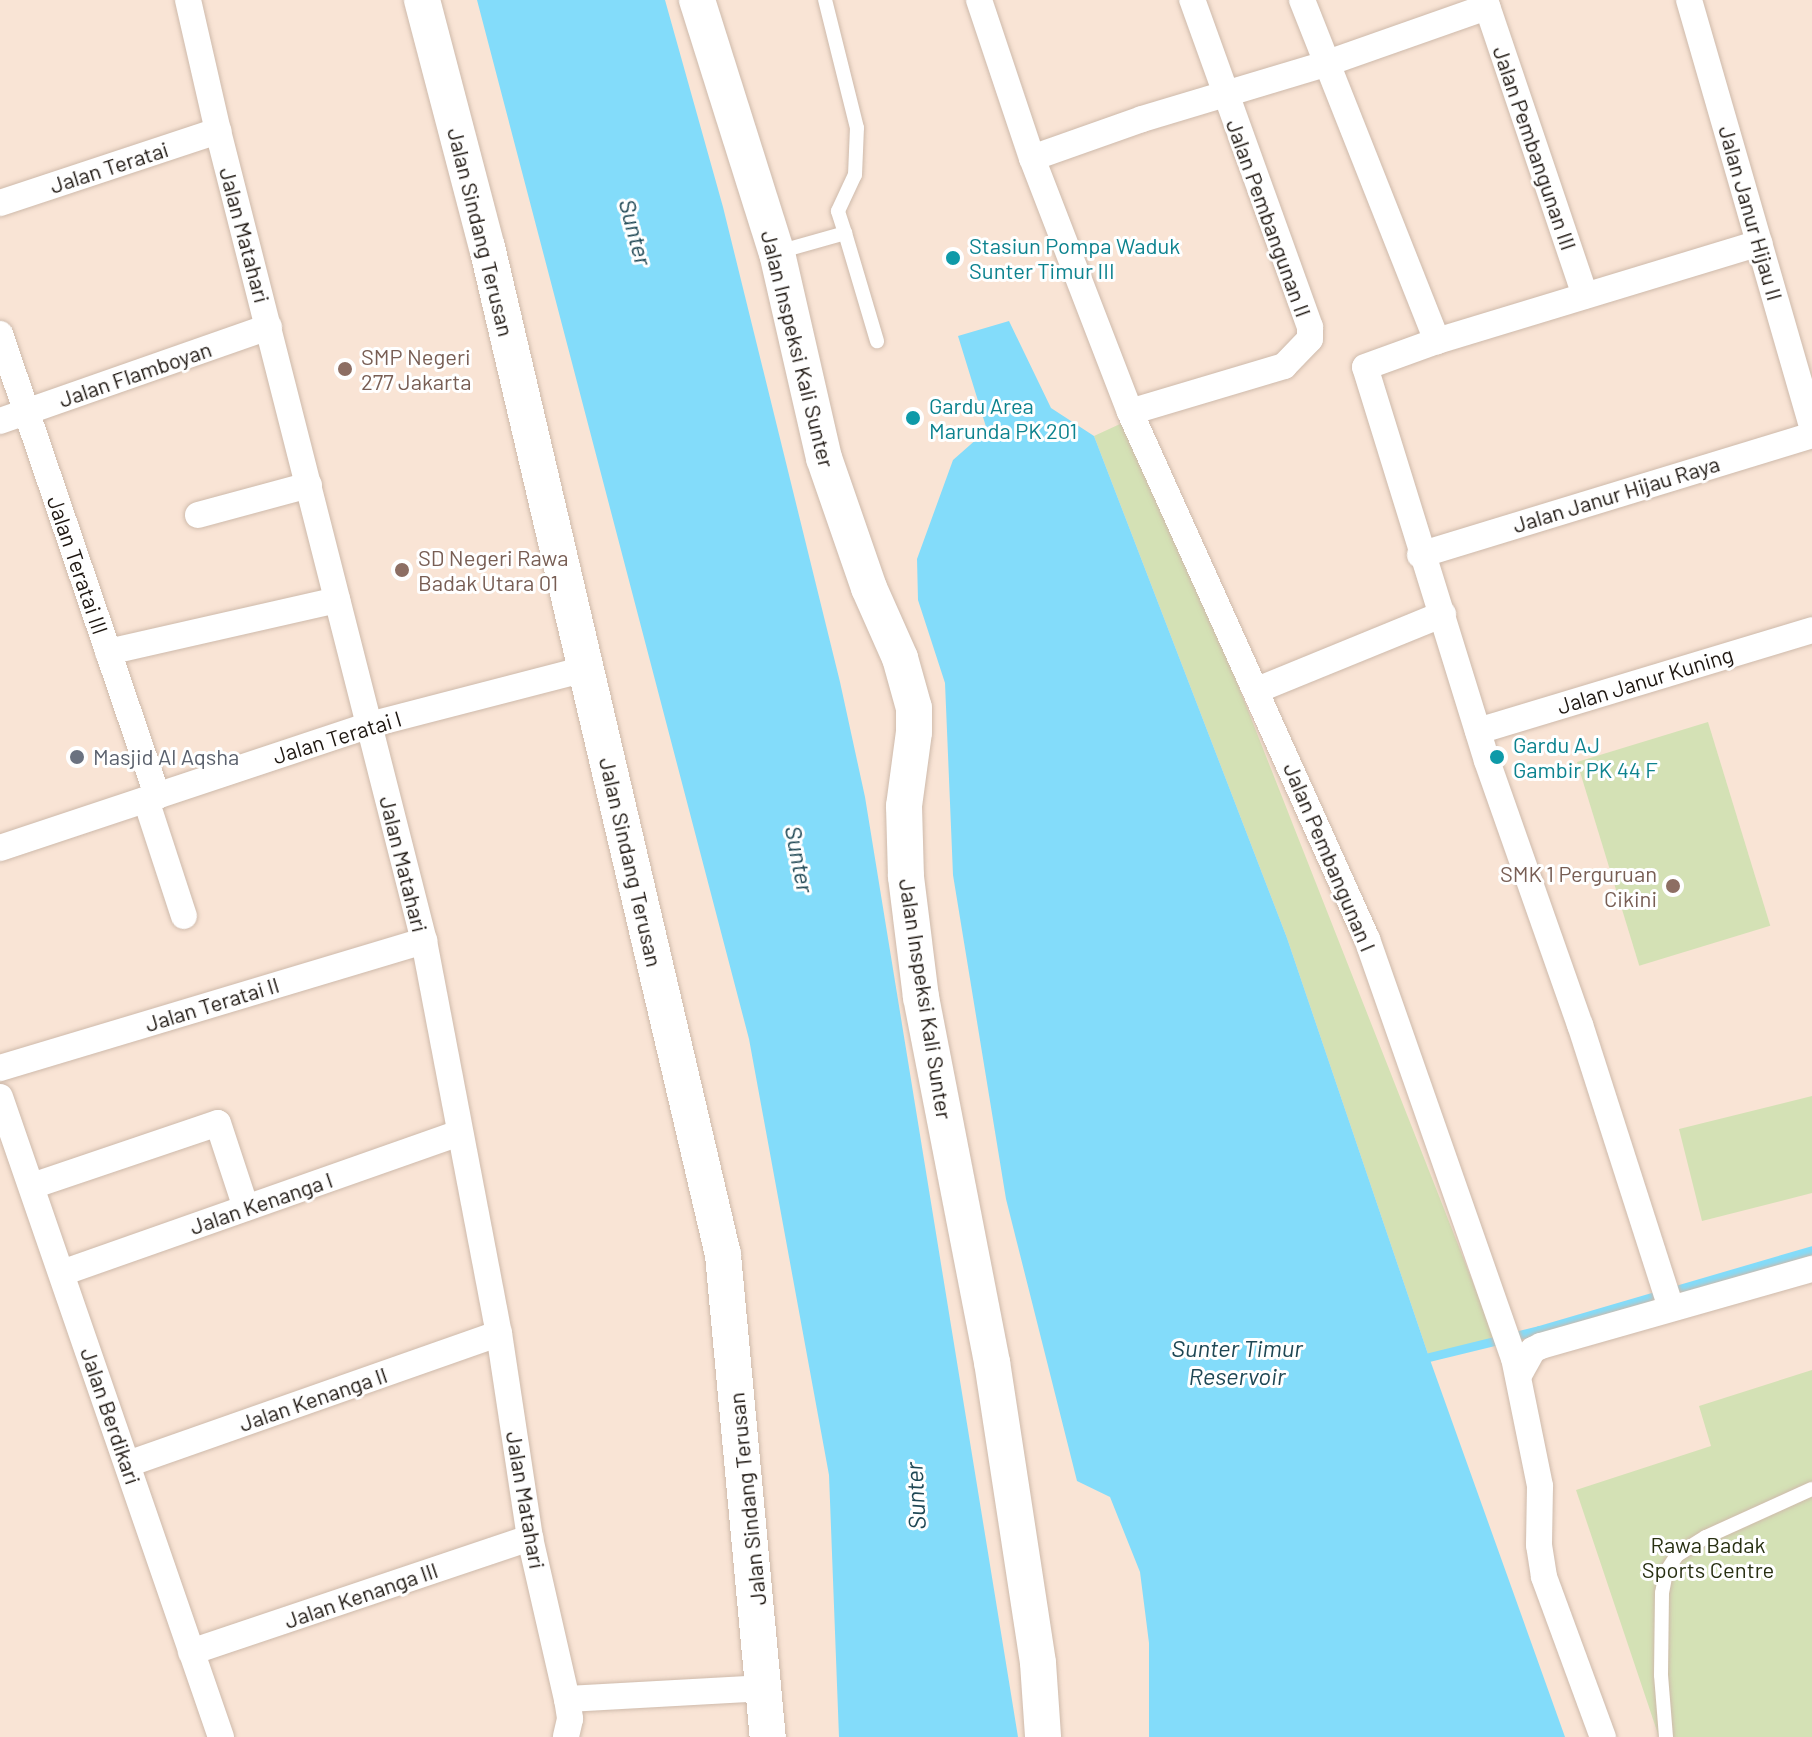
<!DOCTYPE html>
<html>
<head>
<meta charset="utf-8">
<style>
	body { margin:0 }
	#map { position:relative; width:1812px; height:1737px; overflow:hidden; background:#f9e4d5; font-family:Barlow,sans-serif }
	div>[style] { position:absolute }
	.green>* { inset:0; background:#d4e1b5; transform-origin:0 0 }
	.water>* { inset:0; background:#83dcfa }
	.stream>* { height:9px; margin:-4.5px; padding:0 4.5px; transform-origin:4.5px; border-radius:4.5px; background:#83dcfa }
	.roads { filter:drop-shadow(0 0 2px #cebaab) drop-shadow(0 0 2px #cebaab) }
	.lane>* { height:14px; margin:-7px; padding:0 7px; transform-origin:7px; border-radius:7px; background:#fff }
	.street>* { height:26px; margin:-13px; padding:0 13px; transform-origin:13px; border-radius:13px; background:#fff }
	.secondary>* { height:36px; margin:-18px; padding:0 18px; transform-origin:18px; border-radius:18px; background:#fff }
	.dots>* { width:22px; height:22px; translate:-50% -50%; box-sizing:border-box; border:4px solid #fff; border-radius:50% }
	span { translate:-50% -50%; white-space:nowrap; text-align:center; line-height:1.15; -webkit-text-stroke:6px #fff; paint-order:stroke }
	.street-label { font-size:22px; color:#1d1610 }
	.culture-label { font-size:22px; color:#0d838f }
	.left { translate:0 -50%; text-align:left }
	.education-label { font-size:22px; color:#785e54 }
	.right { translate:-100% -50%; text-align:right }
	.worship-label { font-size:22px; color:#5b616d }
	.park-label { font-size:22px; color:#283012 }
	.water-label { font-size:24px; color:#1e4754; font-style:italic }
</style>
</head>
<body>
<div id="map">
	<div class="green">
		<div style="clip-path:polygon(1133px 418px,1496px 1341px,1429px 1357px,1287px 938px,1094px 436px)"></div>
		<div style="left:1708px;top:722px;width:213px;height:137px;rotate:73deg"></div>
		<div style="clip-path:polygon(1812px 1096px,1812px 1193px,1702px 1221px,1679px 1129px)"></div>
		<div style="clip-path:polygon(1812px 1370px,1812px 1737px,1659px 1737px,1576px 1490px,1711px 1446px,1699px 1406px)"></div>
	</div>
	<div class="water">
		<div style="clip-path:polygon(477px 0,665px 0,723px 207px,840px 682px,865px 797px,1018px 1737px,839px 1737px,829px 1475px,749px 1039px)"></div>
		<div style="clip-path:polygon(1009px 321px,1051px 408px,1094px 436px,1287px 938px,1429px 1357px,1565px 1737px,1149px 1737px,1149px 1643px,1140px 1572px,1110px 1497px,1077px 1481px,1006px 1199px,953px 875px,945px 683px,918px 600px,917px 559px,953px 460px,987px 430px,958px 336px)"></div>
	</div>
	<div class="stream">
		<div style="left:1429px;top:1357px;width:113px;rotate:-13.8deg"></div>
		<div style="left:1539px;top:1330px;width:284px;rotate:-16.3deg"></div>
	</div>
	<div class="roads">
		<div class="lane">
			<div style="left:845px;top:233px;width:113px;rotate:73.5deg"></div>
			<div style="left:778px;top:252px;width:70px;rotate:-15.8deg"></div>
			<div style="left:845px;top:233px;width:23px;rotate:-108deg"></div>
			<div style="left:838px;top:211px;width:40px;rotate:-65deg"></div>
			<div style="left:855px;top:175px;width:47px;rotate:-87.6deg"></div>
			<div style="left:857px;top:128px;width:132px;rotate:-104deg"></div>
			<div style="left:1666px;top:1737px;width:62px;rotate:-94.6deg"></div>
			<div style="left:1661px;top:1675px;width:82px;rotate:-89.3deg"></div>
			<div style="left:1662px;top:1593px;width:21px;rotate:-79deg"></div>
			<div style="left:1666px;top:1572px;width:20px;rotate:-57deg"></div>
			<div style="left:1677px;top:1555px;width:34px;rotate:-32deg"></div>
			<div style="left:1706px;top:1537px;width:116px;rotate:-24.4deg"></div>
		</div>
		<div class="street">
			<div style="left:188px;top:0;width:134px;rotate:77.1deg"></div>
			<div style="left:218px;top:131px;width:836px;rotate:75.73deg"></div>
			<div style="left:424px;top:941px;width:399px;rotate:79.2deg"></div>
			<div style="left:499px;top:1333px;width:207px;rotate:81.4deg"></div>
			<div style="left:530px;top:1538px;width:165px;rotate:77.1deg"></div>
			<div style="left:567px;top:1699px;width:20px;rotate:81deg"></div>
			<div style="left:570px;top:1719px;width:18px;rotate:103deg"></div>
			<div style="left:979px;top:0;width:167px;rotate:71.5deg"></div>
			<div style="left:1032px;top:158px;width:272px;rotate:68.9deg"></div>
			<div style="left:1130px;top:412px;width:578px;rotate:65.79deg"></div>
			<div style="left:1367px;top:939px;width:444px;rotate:70.7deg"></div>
			<div style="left:1514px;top:1358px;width:131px;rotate:78.5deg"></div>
			<div style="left:1540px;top:1486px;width:59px;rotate:91deg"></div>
			<div style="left:1539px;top:1545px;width:32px;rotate:81deg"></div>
			<div style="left:1544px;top:1577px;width:171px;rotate:69.8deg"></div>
			<div style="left:1302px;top:0;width:367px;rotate:68.4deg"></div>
			<div style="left:1485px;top:0;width:312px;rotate:71.3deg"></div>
			<div style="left:1689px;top:0;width:444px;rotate:73.9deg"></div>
			<div style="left:1032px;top:158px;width:117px;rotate:-19.5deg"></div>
			<div style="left:1142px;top:119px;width:191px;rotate:-16.7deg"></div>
			<div style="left:1325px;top:64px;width:172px;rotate:-19.4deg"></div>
			<div style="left:0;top:203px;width:230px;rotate:-18.3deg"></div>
			<div style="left:0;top:334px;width:488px;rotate:71.2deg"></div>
			<div style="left:1130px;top:412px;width:161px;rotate:-16.6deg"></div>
			<div style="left:1284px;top:366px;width:37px;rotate:-46deg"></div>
			<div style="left:1310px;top:339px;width:12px;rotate:-90deg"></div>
			<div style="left:1310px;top:327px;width:348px;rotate:-109.8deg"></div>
			<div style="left:0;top:421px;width:285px;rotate:-19.3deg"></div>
			<div style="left:198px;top:515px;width:115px;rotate:-15.1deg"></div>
			<div style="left:1420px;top:555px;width:410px;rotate:-17deg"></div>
			<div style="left:108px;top:652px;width:235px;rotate:-12.8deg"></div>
			<div style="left:1257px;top:690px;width:201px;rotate:-22.2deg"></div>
			<div style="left:1478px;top:731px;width:349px;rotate:-16.8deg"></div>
			<div style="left:146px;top:800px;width:122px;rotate:71.9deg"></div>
			<div style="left:0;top:848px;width:389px;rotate:-18.4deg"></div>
			<div style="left:369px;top:725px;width:224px;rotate:-14.5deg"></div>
			<div style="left:0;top:1068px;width:443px;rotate:-16.7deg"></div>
			<div style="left:0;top:1097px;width:677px;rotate:70.95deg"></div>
			<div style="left:32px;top:1186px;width:196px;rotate:-18.7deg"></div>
			<div style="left:218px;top:1123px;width:89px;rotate:71.8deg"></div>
			<div style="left:62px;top:1273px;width:421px;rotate:-19.4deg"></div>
			<div style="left:1671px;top:1308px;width:297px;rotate:-107.8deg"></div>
			<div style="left:1580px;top:1025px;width:280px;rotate:-109.4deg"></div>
			<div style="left:1487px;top:761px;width:412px;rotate:-107.2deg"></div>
			<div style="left:1365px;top:367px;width:77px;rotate:-19.9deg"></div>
			<div style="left:1437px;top:341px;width:337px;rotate:-16.9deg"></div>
			<div style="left:1519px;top:1375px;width:29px;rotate:-61deg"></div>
			<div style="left:1533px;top:1350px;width:9px;rotate:-27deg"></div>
			<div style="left:1541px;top:1346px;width:282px;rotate:-15.9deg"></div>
			<div style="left:128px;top:1464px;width:393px;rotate:-19.4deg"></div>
			<div style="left:191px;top:1652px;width:358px;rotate:-18.6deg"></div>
			<div style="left:567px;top:1699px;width:199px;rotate:-3.2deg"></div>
		</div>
		<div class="secondary">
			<div style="left:422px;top:0;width:255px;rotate:75.3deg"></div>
			<div style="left:487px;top:247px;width:1035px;rotate:76.82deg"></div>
			<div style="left:723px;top:1255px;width:484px;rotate:84.7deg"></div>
			<div style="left:697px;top:0;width:265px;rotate:72.5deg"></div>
			<div style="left:777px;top:253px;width:210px;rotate:77.1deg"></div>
			<div style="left:824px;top:458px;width:138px;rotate:70.9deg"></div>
			<div style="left:869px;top:588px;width:77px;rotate:66.1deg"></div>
			<div style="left:900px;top:658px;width:52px;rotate:74.4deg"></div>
			<div style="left:914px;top:708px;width:24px;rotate:90deg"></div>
			<div style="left:914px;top:732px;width:75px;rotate:97.7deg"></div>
			<div style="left:904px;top:806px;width:71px;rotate:88.4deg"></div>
			<div style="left:906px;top:877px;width:121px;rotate:82.9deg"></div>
			<div style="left:921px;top:997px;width:372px;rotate:79deg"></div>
			<div style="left:992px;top:1362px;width:304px;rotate:81.3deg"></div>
			<div style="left:1038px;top:1663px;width:74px;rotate:86.1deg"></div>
		</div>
	</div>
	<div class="dots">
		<div style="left:953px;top:258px;background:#0f9aa8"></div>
		<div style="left:345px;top:369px;background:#8d6e63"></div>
		<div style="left:913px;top:418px;background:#0f9aa8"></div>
		<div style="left:402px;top:570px;background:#8d6e63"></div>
		<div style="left:77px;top:757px;background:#6b7280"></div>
		<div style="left:1497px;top:757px;background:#0f9aa8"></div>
		<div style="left:1673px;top:886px;background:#8d6e63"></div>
	</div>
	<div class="street-label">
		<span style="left:1535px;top:148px;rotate:71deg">Jalan Pembangunan III</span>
		<span style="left:109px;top:167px;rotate:-18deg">Jalan Teratai</span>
		<span style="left:1751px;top:213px;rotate:74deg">Jalan Janur Hijau II</span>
		<span style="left:1269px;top:218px;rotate:70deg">Jalan Pembangunan II</span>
		<span style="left:481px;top:232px;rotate:76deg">Jalan Sindang Terusan</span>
		<span style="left:245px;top:235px;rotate:75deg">Jalan Matahari</span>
		<span style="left:798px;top:349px;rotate:76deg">Jalan Inspeksi Kali Sunter</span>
		<span style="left:135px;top:374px;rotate:-19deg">Jalan Flamboyan</span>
		<span style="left:1616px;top:494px;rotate:-17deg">Jalan Janur Hijau Raya</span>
		<span style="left:78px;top:565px;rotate:71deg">Jalan Teratai III</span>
		<span style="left:1645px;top:680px;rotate:-17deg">Jalan Janur Kuning</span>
		<span style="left:337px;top:737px;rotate:-17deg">Jalan Teratai I</span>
		<span style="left:1330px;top:857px;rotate:67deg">Jalan Pembangunan I</span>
		<span style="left:631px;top:862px;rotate:77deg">Jalan Sindang Terusan</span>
		<span style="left:404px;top:864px;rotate:76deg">Jalan Matahari</span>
		<span style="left:926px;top:999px;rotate:81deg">Jalan Inspeksi Kali Sunter</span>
		<span style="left:212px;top:1004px;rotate:-17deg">Jalan Teratai II</span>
		<span style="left:261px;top:1203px;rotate:-19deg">Jalan Kenanga I</span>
		<span style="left:313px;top:1399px;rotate:-19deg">Jalan Kenanga II</span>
		<span style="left:111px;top:1416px;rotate:71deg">Jalan Berdikari</span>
		<span style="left:747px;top:1499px;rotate:-96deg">Jalan Sindang Terusan</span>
		<span style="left:526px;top:1500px;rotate:80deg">Jalan Matahari</span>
		<span style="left:361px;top:1595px;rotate:-19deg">Jalan Kenanga III</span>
	</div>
	<div class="culture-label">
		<span class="left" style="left:969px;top:258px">Stasiun Pompa Waduk<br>Sunter Timur III</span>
		<span class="left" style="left:929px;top:418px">Gardu Area<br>Marunda PK 201</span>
		<span class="left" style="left:1513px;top:757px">Gardu AJ<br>Gambir PK 44 F</span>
	</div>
	<div class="education-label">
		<span class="left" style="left:361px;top:369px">SMP Negeri<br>277 Jakarta</span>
		<span class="left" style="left:418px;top:570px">SD Negeri Rawa<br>Badak Utara 01</span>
		<span class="right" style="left:1657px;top:886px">SMK 1 Perguruan<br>Cikini</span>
	</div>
	<div class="worship-label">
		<span class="left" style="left:93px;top:757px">Masjid Al Aqsha</span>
	</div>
	<div class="park-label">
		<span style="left:1708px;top:1557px">Rawa Badak<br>Sports Centre</span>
	</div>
	<div class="water-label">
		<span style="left:636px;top:232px;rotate:75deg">Sunter</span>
		<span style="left:800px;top:859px;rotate:79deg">Sunter</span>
		<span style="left:1237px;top:1362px">Sunter Timur<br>Reservoir</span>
		<span style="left:915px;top:1496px;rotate:-93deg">Sunter</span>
	</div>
</div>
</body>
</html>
